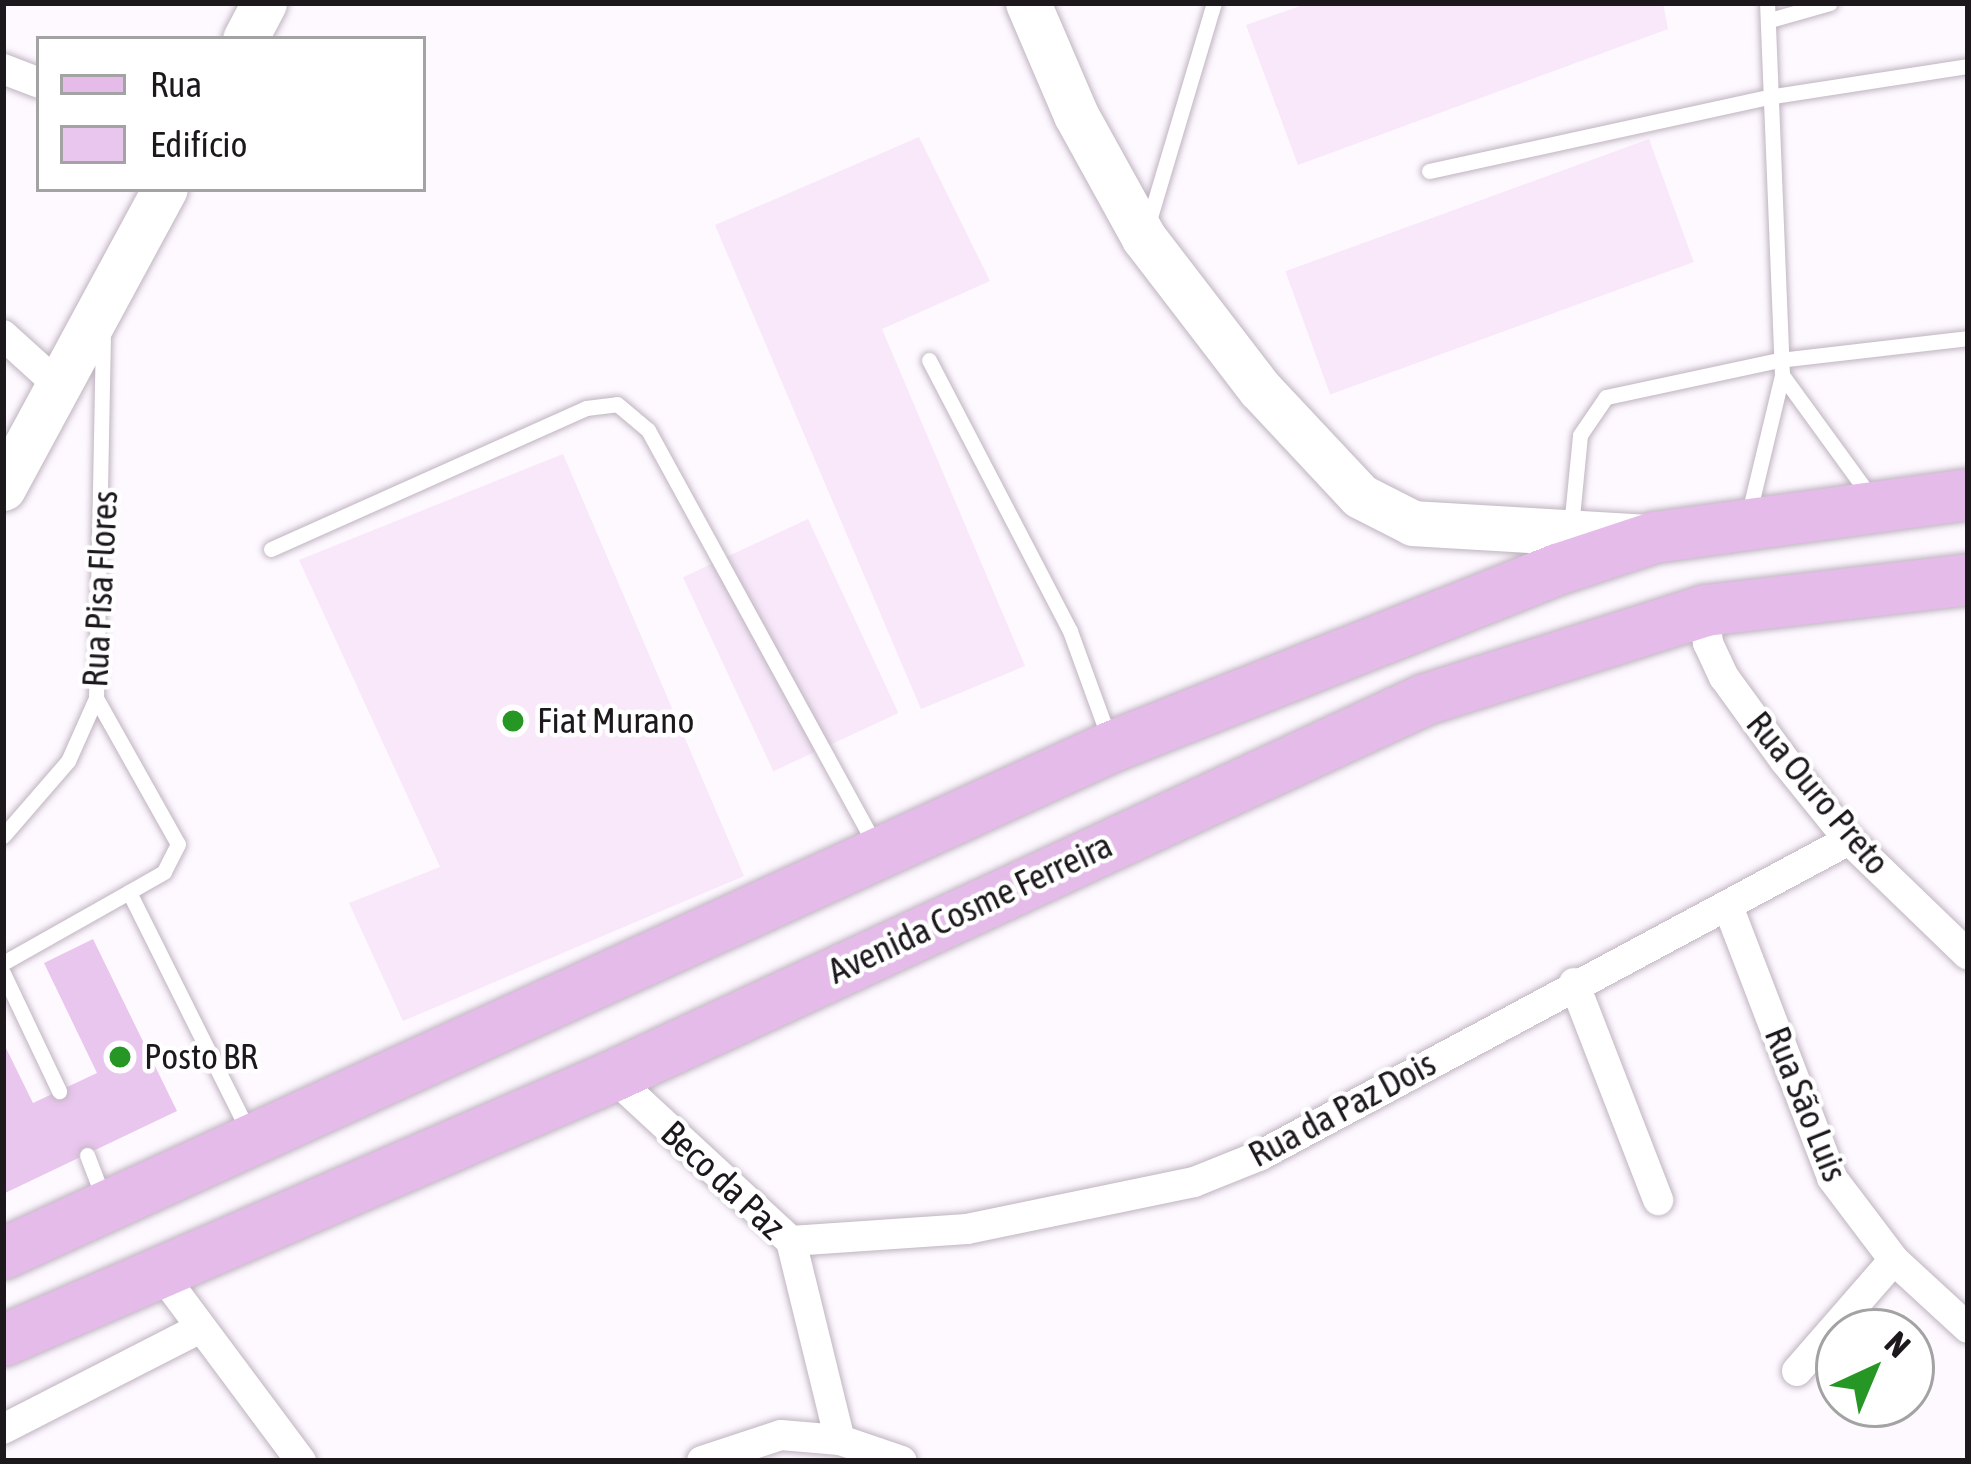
<!DOCTYPE html>
<html>
<head>
<meta charset="utf-8">
<style>
	body { margin:0 }
	#map { position:relative; width:1971px; height:1464px; overflow:hidden; background:#fef8ff; font-family:"Asap Condensed",sans-serif }
	div>[style] { position:absolute }
	.built>* { inset:0; background:#f8e8fa; transform-origin:0 0 }
	.building>* { inset:0; background:#e9c6ed }
	.roads { filter:drop-shadow(0 0 3px #bfb4c0) drop-shadow(0 0 3px #bfb4c0) }
	.service>* { height:15px; margin:-7.5px; padding:0 7.5px; transform-origin:7.5px; border-radius:7.5px; background:#fff }
	.minor>* { height:30px; margin:-15px; padding:0 15px; transform-origin:15px; border-radius:15px; background:#fff }
	.secondary>* { height:45px; margin:-22.5px; padding:0 22.5px; transform-origin:22.5px; border-radius:22.5px; background:#fff }
	.primary>* { height:51px; margin:-25.5px; padding:0 25.5px; transform-origin:25.5px; border-radius:25.5px; background:#e5bbea }
	.dots>* { width:33px; height:33px; translate:-50% -50%; box-sizing:border-box; border:6px solid #fff; border-radius:50% }
	span { translate:-50% -50%; white-space:nowrap; text-align:center; line-height:1.15; -webkit-text-stroke:9px #fff; paint-order:stroke }
	.street-label { font-size:36px; color:#1c181c }
	.poi-label { font-size:36px; color:#1c181c }
	.left { translate:0 -50%; text-align:left }
	.frame { position:absolute; inset:0; border:6px solid #1c181c; pointer-events:none }
	.legend { position:absolute; left:36px; top:36px; width:390px; height:156px; box-sizing:border-box; background:#fff; border:3px solid #a4a3a4; margin:0; padding:15px 21px; list-style:none; font-size:36px; color:#1c181c }
	.legend li { display:flex; align-items:center; gap:24px; height:60px }
	.legend b { width:60px; border:3px solid #a4a3a4 }
	.north { position:absolute; left:1815px; top:1308px; width:120px; height:120px; box-sizing:border-box; background:#fff; border:3px solid #a4a3a4; border-radius:50%; rotate:44deg; font-size:33px; font-weight:700; line-height:48px; text-align:center; color:#1c181c }
	.north::after { content:''; display:block; margin:auto; width:42px; height:54px; background:#269724; clip-path:polygon(50% 0,100% 100%,50% 72%,0 100%) }
</style>
</head>
<body>
<div id="map">
	<div class="built">
		<div style="clip-path:polygon(1309px 3px,1663px 3px,1668px 29px,1298px 165px,1246px 25px)"></div>
		<div style="clip-path:polygon(919px 137px,990px 281px,882px 329px,1025px 666px,921px 709px,715px 225px)"></div>
		<div style="left:1649px;top:139px;width:131px;height:387px;rotate:70deg"></div>
		<div style="clip-path:polygon(563px 454px,744px 876px,403px 1021px,349px 903px,440px 867px,299px 560px)"></div>
		<div style="left:808px;top:519px;width:214px;height:138px;rotate:65deg"></div>
	</div>
	<div class="building">
		<div style="clip-path:polygon(93px 939px,177px 1111px,3px 1194px,3px 1042px,33px 1103px,97px 1073px,44px 963px)"></div>
	</div>
	<div class="roads">
		<div class="service">
			<div style="left:1770px;top:20px;width:62px;rotate:-15.8deg"></div>
			<div style="left:1429px;top:171px;width:353px;rotate:-12.3deg"></div>
			<div style="left:1774px;top:96px;width:196px;rotate:-8.8deg"></div>
			<div style="left:1148px;top:224px;width:231px;rotate:-73.4deg"></div>
			<div style="left:929px;top:360px;width:305px;rotate:62.5deg"></div>
			<div style="left:1070px;top:631px;width:114px;rotate:70deg"></div>
			<div style="left:1782px;top:375px;width:153px;rotate:54deg"></div>
			<div style="left:1748px;top:517px;width:146px;rotate:-76.5deg"></div>
			<div style="left:1782px;top:375px;width:372px;rotate:-92.3deg"></div>
			<div style="left:1571px;top:527px;width:92px;rotate:-84.4deg"></div>
			<div style="left:1580px;top:435px;width:46px;rotate:-55.6deg"></div>
			<div style="left:1606px;top:397px;width:177px;rotate:-12.1deg"></div>
			<div style="left:1779px;top:360px;width:190px;rotate:-6.6deg"></div>
			<div style="left:271px;top:549px;width:345px;rotate:-24.1deg"></div>
			<div style="left:586px;top:408px;width:31px;rotate:-7deg"></div>
			<div style="left:617px;top:404px;width:40px;rotate:40deg"></div>
			<div style="left:648px;top:430px;width:473px;rotate:61.3deg"></div>
			<div style="left:96px;top:698px;width:167px;rotate:60.7deg"></div>
			<div style="left:178px;top:844px;width:31px;rotate:117deg"></div>
			<div style="left:164px;top:872px;width:40px;rotate:150.3deg"></div>
			<div style="left:3px;top:836px;width:99px;rotate:-49.1deg"></div>
			<div style="left:68px;top:761px;width:69px;rotate:-66deg"></div>
			<div style="left:96px;top:698px;width:366px;rotate:-88.9deg"></div>
			<div style="left:3px;top:963px;width:145px;rotate:-29.4deg"></div>
			<div style="left:129px;top:892px;width:267px;rotate:63.5deg"></div>
			<div style="left:3px;top:973px;width:131px;rotate:64.6deg"></div>
			<div style="left:87px;top:1155px;width:45px;rotate:69.1deg"></div>
		</div>
		<div class="minor">
			<div style="left:3px;top:69px;width:39px;rotate:21deg"></div>
			<div style="left:3px;top:335px;width:72px;rotate:42.2deg"></div>
			<div style="left:1705px;top:610px;width:33px;rotate:85deg"></div>
			<div style="left:1708px;top:643px;width:38px;rotate:65deg"></div>
			<div style="left:1724px;top:677px;width:104px;rotate:54deg"></div>
			<div style="left:1785px;top:761px;width:102px;rotate:51deg"></div>
			<div style="left:1849px;top:840px;width:165px;rotate:44deg"></div>
			<div style="left:1729px;top:909px;width:288px;rotate:69deg"></div>
			<div style="left:1832px;top:1178px;width:103px;rotate:52.9deg"></div>
			<div style="left:1894px;top:1260px;width:100px;rotate:42.6deg"></div>
			<div style="left:1574px;top:983px;width:233px;rotate:68.8deg"></div>
			<div style="left:612px;top:1076px;width:243px;rotate:42.7deg"></div>
			<div style="left:791px;top:1241px;width:205px;rotate:76.2deg"></div>
			<div style="left:791px;top:1241px;width:176px;rotate:-3.9deg"></div>
			<div style="left:967px;top:1229px;width:232px;rotate:-11.7deg"></div>
			<div style="left:1194px;top:1182px;width:72px;rotate:-21.9deg"></div>
			<div style="left:1261px;top:1155px;width:667px;rotate:-28.18deg"></div>
			<div style="left:160px;top:1272px;width:236px;rotate:53.3deg"></div>
			<div style="left:1797px;top:1371px;width:147px;rotate:-48.9deg"></div>
			<div style="left:3px;top:1429px;width:221px;rotate:-27.1deg"></div>
			<div style="left:702px;top:1461px;width:83px;rotate:-18.2deg"></div>
			<div style="left:781px;top:1435px;width:59px;rotate:4.8deg"></div>
			<div style="left:840px;top:1440px;width:65px;rotate:18.7deg"></div>
		</div>
		<div class="secondary">
			<div style="left:1028px;top:3px;width:122px;rotate:66.8deg"></div>
			<div style="left:1076px;top:115px;width:141px;rotate:61.1deg"></div>
			<div style="left:1144px;top:238px;width:190px;rotate:52.5deg"></div>
			<div style="left:1260px;top:389px;width:146px;rotate:46.9deg"></div>
			<div style="left:1360px;top:496px;width:59px;rotate:27deg"></div>
			<div style="left:1413px;top:523px;width:238px;rotate:3.4deg"></div>
			<div style="left:245px;top:39px;width:41px;rotate:-62.2deg"></div>
			<div style="left:3px;top:488px;width:340px;rotate:-61.6deg"></div>
		</div>
		<div class="primary">
			<div style="left:3px;top:1253px;width:1219px;rotate:-24.57deg"></div>
			<div style="left:1112px;top:746px;width:479px;rotate:-21.7deg"></div>
			<div style="left:1557px;top:569px;width:102px;rotate:-18.3deg"></div>
			<div style="left:1654px;top:537px;width:317px;rotate:-7.8deg"></div>
			<div style="left:3px;top:1340px;width:664px;rotate:-23.44deg"></div>
			<div style="left:612px;top:1076px;width:896px;rotate:-24.88deg"></div>
			<div style="left:1425px;top:699px;width:294px;rotate:-17.6deg"></div>
			<div style="left:1705px;top:610px;width:265px;rotate:-6.7deg"></div>
		</div>
	</div>
	<div class="dots">
		<div style="left:513px;top:721px;background:#269724"></div>
		<div style="left:120px;top:1057px;background:#269724"></div>
	</div>
	<div class="street-label">
		<span style="left:100px;top:589px;rotate:-87deg">Rua Pisa Flores</span>
		<span style="left:1818px;top:793px;rotate:50deg">Rua Ouro Preto</span>
		<span style="left:970px;top:908px;rotate:-25deg">Avenida Cosme Ferreira</span>
		<span style="left:1806px;top:1104px;rotate:68deg">Rua São Luis</span>
		<span style="left:1342px;top:1109px;rotate:-28deg">Rua da Paz Dois</span>
		<span style="left:723px;top:1180px;rotate:43deg">Beco da Paz</span>
	</div>
	<div class="poi-label">
		<span class="left" style="left:537px;top:721px">Fiat Murano</span>
		<span class="left" style="left:144px;top:1057px">Posto BR</span>
	</div>
	<div class="frame"></div>
	<ul class="legend">
	<li><b style="height:15px;background:#e5bbea"></b>Rua</li>
	<li><b style="height:33px;background:#e9c6ed"></b>Edifício</li>
	</ul>
	<div class="north">N</div>
</div>
</body>
</html>
